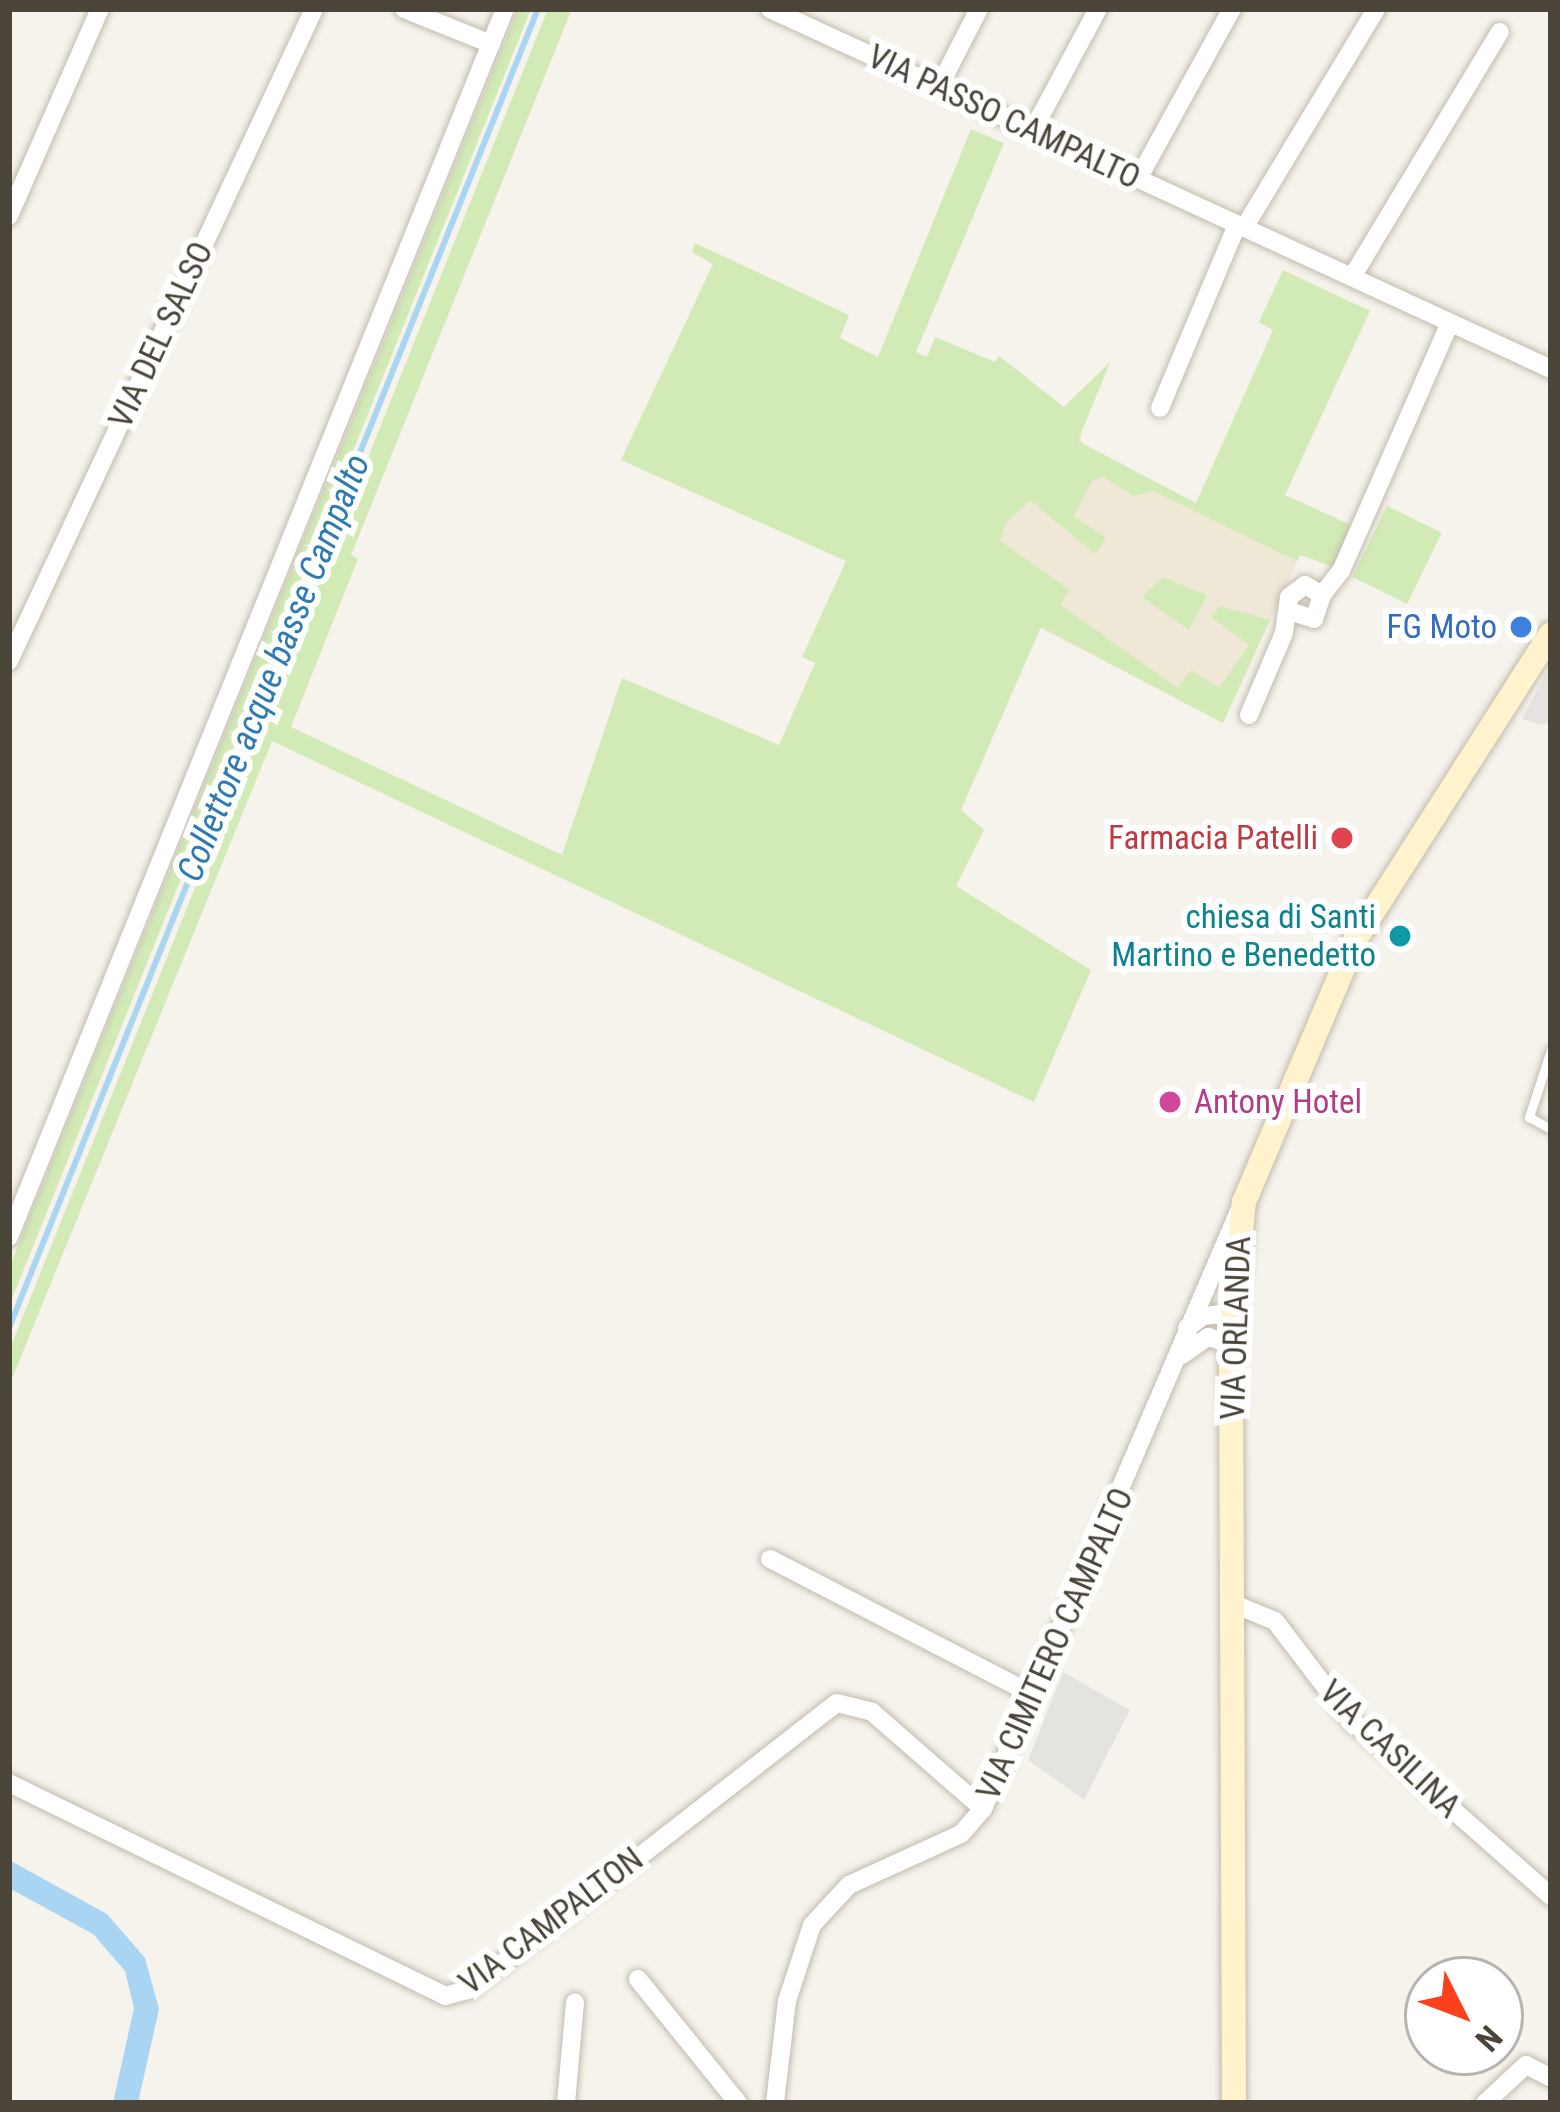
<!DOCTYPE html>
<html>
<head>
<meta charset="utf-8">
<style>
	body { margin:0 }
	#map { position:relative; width:1560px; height:2112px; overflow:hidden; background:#f6f3ec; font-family:"Roboto Condensed",sans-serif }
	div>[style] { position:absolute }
	.education>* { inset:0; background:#efe8d6 }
	.green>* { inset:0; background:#d2eab5; transform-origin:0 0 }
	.parking>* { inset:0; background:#e5e3e0 }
	.water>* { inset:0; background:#a9d4f2 }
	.stream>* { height:6px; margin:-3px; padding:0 3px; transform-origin:3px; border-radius:3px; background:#a9d4f2 }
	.roads { filter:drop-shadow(0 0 3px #c2bbae) drop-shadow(0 0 3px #c2bbae) }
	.service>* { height:9px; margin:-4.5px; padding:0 4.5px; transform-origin:4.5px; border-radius:4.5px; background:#fff }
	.minor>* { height:18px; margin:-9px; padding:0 9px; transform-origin:9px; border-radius:9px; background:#fff }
	.secondary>* { height:24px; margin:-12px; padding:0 12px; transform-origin:12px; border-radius:12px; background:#fff3cd }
	.dots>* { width:33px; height:33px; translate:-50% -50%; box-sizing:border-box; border:6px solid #fff; border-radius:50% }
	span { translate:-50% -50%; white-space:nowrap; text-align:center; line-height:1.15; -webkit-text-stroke:12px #fff; paint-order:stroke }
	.street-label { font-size:33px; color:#4b4439 }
	.shop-label { font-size:33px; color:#366cbe }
	.right { translate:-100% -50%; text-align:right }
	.health-label { font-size:33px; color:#be3a42 }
	.culture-label { font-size:33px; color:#0d838f }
	.hotel-label { font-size:33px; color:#b23c85 }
	.left { translate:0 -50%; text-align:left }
	.water-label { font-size:36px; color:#2e7ab2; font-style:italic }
	.frame { position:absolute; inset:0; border:12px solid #4b4439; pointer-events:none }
	.north { position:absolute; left:1404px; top:1956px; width:120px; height:120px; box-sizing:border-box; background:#fff; border:3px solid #b7b4b0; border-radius:50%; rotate:132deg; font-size:33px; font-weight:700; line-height:48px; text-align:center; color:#4b4439 }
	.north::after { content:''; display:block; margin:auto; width:42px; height:54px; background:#fc3f1d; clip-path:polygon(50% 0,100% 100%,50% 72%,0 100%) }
</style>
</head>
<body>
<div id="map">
	<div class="education">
		<div style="clip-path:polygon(1080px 432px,1084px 449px,1300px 555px,1223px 723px,909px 560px)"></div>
	</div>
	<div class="green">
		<div style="clip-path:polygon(518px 9px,531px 9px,9px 1306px,9px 1268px)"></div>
		<div style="clip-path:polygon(548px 9px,572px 9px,351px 555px,358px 559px,291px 727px,562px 855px,622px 678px,779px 745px,815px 663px,802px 657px,846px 561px,621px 460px,713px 264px,692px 252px,695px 243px,849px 315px,840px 338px,878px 357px,971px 129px,1004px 143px,916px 352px,927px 357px,935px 337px,995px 362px,999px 356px,1064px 407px,1110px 362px,1078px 441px,1196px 503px,1273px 330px,1259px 322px,1283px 270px,1370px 311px,1285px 495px,1351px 525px,1334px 567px,1300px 555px,1297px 561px,1153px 491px,1134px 496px,1104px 477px,1092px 481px,1074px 516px,1106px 538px,1095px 554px,1030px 500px,1006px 523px,1000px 541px,1070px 590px,1060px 605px,1178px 688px,1191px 670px,1219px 688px,1249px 645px,1211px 617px,1220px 606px,1270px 620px,1223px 723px,1041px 627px,961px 810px,984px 830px,956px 886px,1091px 970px,1034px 1102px,272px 741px,9px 1386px,9px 1351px)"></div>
		<div style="left:1387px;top:506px;width:61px;height:79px;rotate:26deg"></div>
		<div style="clip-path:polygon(1163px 577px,1207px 595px,1189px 630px,1142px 597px)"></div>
	</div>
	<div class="parking">
		<div style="clip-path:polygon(1551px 664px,1551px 722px,1540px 725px,1522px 719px)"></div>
		<div style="clip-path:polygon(1063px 1672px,1130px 1710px,1084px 1800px,1028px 1760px)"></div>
	</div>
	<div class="water">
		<div style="clip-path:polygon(9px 1860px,107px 1914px,145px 1958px,159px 2009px,138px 2103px,113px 2103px,134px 2008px,125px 1971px,93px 1934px,9px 1888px)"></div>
	</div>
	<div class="stream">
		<div style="left:9px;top:1328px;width:1421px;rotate:-68.15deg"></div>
	</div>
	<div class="roads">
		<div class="service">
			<div style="left:1551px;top:1050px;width:71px;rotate:108.2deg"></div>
			<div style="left:1529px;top:1117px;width:25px;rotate:29deg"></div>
		</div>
		<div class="minor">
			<div style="left:404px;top:9px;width:94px;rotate:21.9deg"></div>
			<div style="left:770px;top:9px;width:860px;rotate:24.75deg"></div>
			<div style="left:939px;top:87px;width:88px;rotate:-62.9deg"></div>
			<div style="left:1033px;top:130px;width:137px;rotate:-61.8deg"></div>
			<div style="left:1138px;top:179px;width:194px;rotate:-61.1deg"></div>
			<div style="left:9px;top:216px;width:226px;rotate:-66.3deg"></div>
			<div style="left:1244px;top:228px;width:256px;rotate:-58.9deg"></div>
			<div style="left:1352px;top:277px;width:286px;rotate:-58.9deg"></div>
			<div style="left:1160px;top:408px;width:199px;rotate:-67.2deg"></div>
			<div style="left:1322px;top:595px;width:31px;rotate:-52deg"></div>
			<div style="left:1341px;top:571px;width:271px;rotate:-66.3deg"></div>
			<div style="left:9px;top:661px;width:720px;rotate:-64.93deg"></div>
			<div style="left:1249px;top:715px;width:89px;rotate:-66.9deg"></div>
			<div style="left:1284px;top:633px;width:36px;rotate:-82deg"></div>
			<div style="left:1289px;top:597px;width:20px;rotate:-37deg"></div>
			<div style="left:1305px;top:585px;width:20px;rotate:30deg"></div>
			<div style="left:1322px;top:595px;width:25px;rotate:108deg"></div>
			<div style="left:1314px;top:619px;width:25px;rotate:-162deg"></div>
			<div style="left:9px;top:1237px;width:1324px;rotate:-68.01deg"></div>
			<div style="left:1187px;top:1328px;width:20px;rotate:-37deg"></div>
			<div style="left:1203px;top:1316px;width:28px;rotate:-6deg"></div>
			<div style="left:1182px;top:1355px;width:32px;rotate:-35deg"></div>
			<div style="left:1208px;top:1337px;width:24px;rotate:17deg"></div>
			<div style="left:770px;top:1559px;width:297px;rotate:27.3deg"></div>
			<div style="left:1234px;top:1604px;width:44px;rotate:22.5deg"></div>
			<div style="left:1275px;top:1621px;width:123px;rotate:52.6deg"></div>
			<div style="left:1350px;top:1719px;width:268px;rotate:41.4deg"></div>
			<div style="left:9px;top:1783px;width:485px;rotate:26deg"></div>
			<div style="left:445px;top:1996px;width:24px;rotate:-15deg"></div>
			<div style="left:468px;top:1990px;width:467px;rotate:-37.9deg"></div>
			<div style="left:837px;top:1703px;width:36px;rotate:14deg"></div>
			<div style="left:872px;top:1712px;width:147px;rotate:41.1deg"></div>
			<div style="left:638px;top:1979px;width:159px;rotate:51.1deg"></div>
			<div style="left:566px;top:2103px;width:101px;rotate:-84.9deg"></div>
			<div style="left:775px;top:2103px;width:103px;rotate:-83.3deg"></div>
			<div style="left:787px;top:2001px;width:80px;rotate:-71.8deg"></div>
			<div style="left:812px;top:1925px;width:54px;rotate:-47.2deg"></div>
			<div style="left:849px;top:1885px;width:123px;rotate:-24.5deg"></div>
			<div style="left:961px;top:1834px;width:33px;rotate:-49deg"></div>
			<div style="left:983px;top:1809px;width:650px;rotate:-66.82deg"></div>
			<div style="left:1485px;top:2103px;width:56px;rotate:-42.8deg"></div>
			<div style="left:1526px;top:2065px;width:28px;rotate:27deg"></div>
		</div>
		<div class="secondary">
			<div style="left:1234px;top:2103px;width:759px;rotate:-90.23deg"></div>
			<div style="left:1231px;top:1344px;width:143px;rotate:-84.8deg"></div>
			<div style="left:1244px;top:1202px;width:285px;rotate:-67deg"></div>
			<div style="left:1355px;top:940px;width:363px;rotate:-57.4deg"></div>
		</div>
	</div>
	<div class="dots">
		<div style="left:1521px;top:627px;background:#3f7fe0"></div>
		<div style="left:1342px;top:838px;background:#e0444e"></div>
		<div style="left:1400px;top:936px;background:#0f9aa8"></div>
		<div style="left:1170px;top:1102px;background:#d1479c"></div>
	</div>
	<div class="street-label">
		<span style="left:1004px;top:117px;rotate:25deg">VIA PASSO CAMPALTO</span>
		<span style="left:161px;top:335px;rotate:-65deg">VIA DEL SALSO</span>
		<span style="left:1236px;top:1328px;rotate:-88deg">VIA ORLANDA</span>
		<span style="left:1055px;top:1644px;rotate:-66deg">VIA CIMITERO CAMPALTO</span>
		<span style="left:1390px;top:1749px;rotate:44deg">VIA CASILINA</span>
		<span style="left:551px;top:1921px;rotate:-37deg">VIA CAMPALTON</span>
	</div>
	<div class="shop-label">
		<span class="right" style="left:1497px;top:627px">FG Moto</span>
	</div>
	<div class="health-label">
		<span class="right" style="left:1318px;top:838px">Farmacia Patelli</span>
	</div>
	<div class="culture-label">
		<span class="right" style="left:1376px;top:936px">chiesa di Santi<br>Martino e Benedetto</span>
	</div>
	<div class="hotel-label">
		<span class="left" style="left:1194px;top:1102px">Antony Hotel</span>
	</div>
	<div class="water-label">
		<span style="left:274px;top:668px;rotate:-68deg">Collettore acque basse Campalto</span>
	</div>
	<div class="frame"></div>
	<div class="north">N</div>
</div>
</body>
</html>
